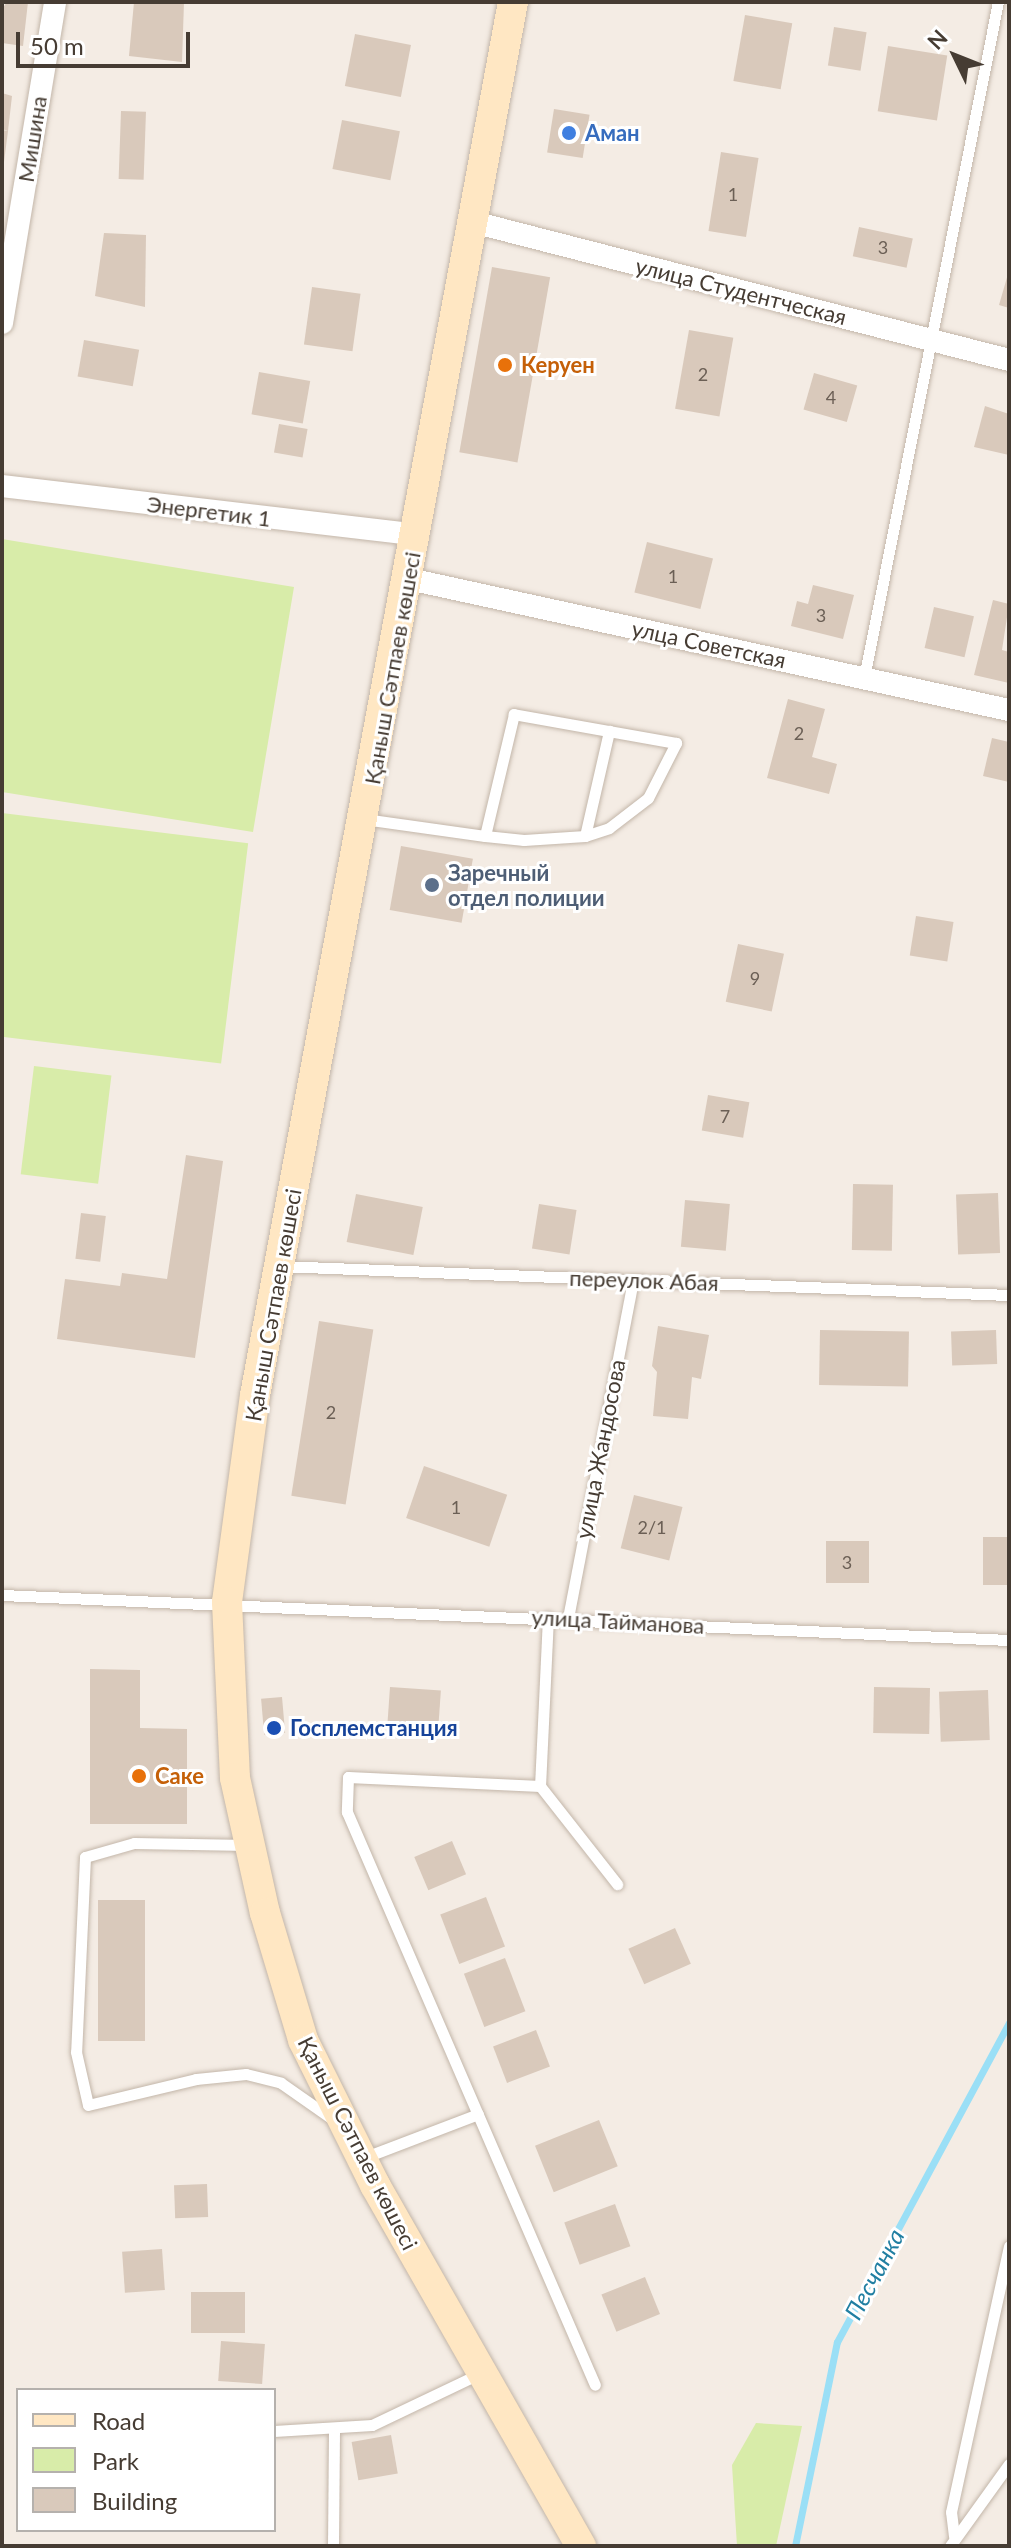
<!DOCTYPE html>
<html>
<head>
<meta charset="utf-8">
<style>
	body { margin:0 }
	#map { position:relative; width:1011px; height:2548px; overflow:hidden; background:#f4ece4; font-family:Lato,sans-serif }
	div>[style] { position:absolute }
	.green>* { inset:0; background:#d8eca9; transform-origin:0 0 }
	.stream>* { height:7px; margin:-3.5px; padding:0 3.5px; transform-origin:3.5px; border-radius:3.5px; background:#9adff6 }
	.building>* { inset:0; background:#d9c9bb; transform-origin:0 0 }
	.roads { filter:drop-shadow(0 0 2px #c3b6a9) drop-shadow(0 0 2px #c3b6a9) }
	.lane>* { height:11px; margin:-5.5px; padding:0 5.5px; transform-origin:5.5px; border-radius:5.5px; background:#fff }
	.street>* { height:22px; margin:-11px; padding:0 11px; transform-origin:11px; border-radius:11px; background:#fff }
	.secondary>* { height:30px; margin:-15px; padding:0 15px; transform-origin:15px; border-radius:15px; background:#ffe7c3 }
	.dots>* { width:22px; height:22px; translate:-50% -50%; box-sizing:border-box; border:4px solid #fff; border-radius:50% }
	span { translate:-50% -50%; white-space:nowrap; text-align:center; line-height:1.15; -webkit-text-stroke:6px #fff; paint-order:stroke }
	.number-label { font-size:18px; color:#6b5f55 }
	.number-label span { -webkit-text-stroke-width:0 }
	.shop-label { font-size:22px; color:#366cbe; font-weight:700 }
	.left { translate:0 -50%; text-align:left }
	.street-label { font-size:22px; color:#463c33 }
	.food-label { font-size:22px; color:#c56008; font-weight:700 }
	.service-label { font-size:22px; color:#4e5e75; font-weight:700 }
	.transit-label { font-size:22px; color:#164399; font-weight:700 }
	.water-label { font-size:24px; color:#217fa2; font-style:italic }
	.frame { position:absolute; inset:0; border:4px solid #463c33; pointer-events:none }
	.legend { position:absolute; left:16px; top:2388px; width:260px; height:144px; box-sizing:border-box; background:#fff; border:2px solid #b5b1ad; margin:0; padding:10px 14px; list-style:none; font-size:24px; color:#463c33 }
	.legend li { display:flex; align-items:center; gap:16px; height:40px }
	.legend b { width:40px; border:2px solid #b5b1ad }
	.north { position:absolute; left:915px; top:16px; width:80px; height:80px; -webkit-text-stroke:6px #fff; paint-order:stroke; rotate:313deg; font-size:22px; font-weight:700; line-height:32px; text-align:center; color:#463c33 }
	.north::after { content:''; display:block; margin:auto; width:28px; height:36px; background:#463c33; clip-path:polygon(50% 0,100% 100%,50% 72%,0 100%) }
	.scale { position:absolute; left:16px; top:32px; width:174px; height:36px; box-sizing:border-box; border:4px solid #463c33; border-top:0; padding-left:10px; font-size:24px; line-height:28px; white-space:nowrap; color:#463c33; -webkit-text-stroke:6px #fff; paint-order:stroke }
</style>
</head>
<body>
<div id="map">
	<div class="green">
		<div style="clip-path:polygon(2px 539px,294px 587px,253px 832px,2px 792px)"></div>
		<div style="left:2px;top:813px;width:248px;height:222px;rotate:7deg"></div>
		<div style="left:34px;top:1066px;width:78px;height:109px;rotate:7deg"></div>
		<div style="clip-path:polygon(756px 2423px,802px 2426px,776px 2546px,737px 2546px,732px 2465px)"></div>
	</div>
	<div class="stream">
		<div style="left:795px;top:2546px;width:208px;rotate:-78.4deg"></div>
		<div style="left:837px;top:2342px;width:363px;rotate:-61.7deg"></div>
	</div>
	<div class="building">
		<div style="clip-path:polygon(7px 2px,28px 2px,23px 46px,2px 43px,2px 9px)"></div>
		<div style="clip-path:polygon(134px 2px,184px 2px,182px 62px,129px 56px)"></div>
		<div style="left:745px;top:15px;width:48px;height:67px;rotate:10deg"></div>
		<div style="left:834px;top:27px;width:33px;height:39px;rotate:9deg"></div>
		<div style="left:355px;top:34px;width:57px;height:53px;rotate:11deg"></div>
		<div style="left:888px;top:46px;width:60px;height:66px;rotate:9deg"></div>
		<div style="clip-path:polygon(2px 93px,12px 96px,8px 131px,2px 129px)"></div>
		<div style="left:554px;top:109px;width:36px;height:44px;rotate:9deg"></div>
		<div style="left:121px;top:111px;width:25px;height:68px;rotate:2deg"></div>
		<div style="left:342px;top:120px;width:59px;height:50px;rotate:11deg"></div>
		<div style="clip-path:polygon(2px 130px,8px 131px,4px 162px,2px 161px)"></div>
		<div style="left:721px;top:152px;width:38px;height:80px;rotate:9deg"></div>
		<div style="left:859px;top:227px;width:55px;height:30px;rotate:12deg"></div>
		<div style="clip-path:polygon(104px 233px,146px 235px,145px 307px,95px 296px)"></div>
		<div style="left:492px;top:267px;width:59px;height:188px;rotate:10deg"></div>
		<div style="clip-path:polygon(1008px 274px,1009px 274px,1009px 308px,999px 305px)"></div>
		<div style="left:312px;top:287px;width:49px;height:58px;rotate:8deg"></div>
		<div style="left:689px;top:330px;width:45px;height:80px;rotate:10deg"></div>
		<div style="left:84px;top:340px;width:56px;height:37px;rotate:10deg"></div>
		<div style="left:259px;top:372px;width:52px;height:43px;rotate:10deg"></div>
		<div style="left:814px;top:373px;width:45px;height:38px;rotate:16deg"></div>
		<div style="clip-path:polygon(985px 406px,1009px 414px,1009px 455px,974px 447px)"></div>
		<div style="left:279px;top:424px;width:29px;height:29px;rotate:10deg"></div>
		<div style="left:647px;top:542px;width:68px;height:52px;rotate:14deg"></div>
		<div style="clip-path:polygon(813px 585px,854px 595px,843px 639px,791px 626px,797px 601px,808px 604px)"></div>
		<div style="clip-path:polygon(993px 600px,1009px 604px,1002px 650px,1009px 652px,1009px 683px,974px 675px)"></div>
		<div style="left:934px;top:607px;width:41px;height:42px;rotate:13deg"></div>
		<div style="clip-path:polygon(788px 699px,825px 709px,812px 757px,837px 764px,829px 794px,767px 778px)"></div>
		<div style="clip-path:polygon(992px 738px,1009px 742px,1009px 782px,983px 776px)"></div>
		<div style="left:401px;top:846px;width:73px;height:65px;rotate:10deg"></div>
		<div style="left:916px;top:916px;width:38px;height:40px;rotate:9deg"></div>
		<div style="left:738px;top:944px;width:47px;height:59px;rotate:12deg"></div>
		<div style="left:708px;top:1095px;width:42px;height:36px;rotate:10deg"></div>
		<div style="clip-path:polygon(186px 1155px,223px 1161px,195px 1358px,57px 1339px,65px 1279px,120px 1286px,122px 1273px,167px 1279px)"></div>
		<div style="left:853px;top:1184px;width:40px;height:66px;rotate:1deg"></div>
		<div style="left:998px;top:1193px;width:60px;height:42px;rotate:88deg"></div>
		<div style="left:356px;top:1194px;width:68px;height:49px;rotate:11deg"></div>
		<div style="left:685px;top:1200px;width:45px;height:47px;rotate:5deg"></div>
		<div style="left:539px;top:1204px;width:38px;height:45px;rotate:9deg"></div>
		<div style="left:81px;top:1213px;width:25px;height:46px;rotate:7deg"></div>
		<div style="left:319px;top:1321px;width:55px;height:177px;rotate:9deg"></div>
		<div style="clip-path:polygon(658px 1326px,709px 1335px,701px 1379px,692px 1377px,688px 1419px,653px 1416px,657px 1372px,652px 1366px)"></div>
		<div style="left:820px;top:1330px;width:89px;height:55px;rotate:1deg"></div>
		<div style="left:996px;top:1330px;width:34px;height:45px;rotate:88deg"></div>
		<div style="left:424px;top:1466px;width:88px;height:55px;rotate:19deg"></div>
		<div style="left:634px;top:1495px;width:50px;height:55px;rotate:14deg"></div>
		<div style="left:1009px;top:1537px;width:48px;height:26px;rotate:90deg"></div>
		<div style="left:869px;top:1541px;width:42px;height:43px;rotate:90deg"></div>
		<div style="clip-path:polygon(90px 1669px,140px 1670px,140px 1728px,187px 1729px,187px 1824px,90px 1824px)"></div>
		<div style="left:390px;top:1687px;width:51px;height:42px;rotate:4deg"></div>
		<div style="left:874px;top:1687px;width:56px;height:46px;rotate:1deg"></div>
		<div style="left:988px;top:1690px;width:50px;height:49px;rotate:88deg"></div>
		<div style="left:282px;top:1697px;width:36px;height:21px;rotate:85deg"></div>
		<div style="left:452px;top:1841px;width:36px;height:41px;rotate:67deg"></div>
		<div style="left:486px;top:1897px;width:53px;height:49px;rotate:69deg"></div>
		<div style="left:98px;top:1900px;width:47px;height:141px"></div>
		<div style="left:675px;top:1928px;width:39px;height:51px;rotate:66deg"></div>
		<div style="left:505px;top:1958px;width:57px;height:44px;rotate:69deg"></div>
		<div style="left:536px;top:2030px;width:39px;height:46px;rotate:69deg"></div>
		<div style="left:599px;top:2120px;width:50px;height:69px;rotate:68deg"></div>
		<div style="left:207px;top:2184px;width:33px;height:33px;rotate:88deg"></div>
		<div style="left:615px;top:2204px;width:45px;height:54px;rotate:70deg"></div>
		<div style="left:162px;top:2249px;width:41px;height:40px;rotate:86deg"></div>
		<div style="left:645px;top:2277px;width:40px;height:47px;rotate:68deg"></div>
		<div style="left:191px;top:2292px;width:54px;height:41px"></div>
		<div style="left:221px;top:2341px;width:44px;height:40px;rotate:4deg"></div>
		<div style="left:391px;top:2435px;width:39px;height:40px;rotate:80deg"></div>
	</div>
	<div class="roads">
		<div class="lane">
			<div style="left:864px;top:678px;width:689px;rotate:-78.79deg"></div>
			<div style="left:364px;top:819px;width:122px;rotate:8deg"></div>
			<div style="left:485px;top:836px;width:39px;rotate:6deg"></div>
			<div style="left:524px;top:840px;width:61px;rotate:-3.8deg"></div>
			<div style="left:585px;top:836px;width:25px;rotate:-18deg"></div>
			<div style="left:609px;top:828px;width:49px;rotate:-37.6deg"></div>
			<div style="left:648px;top:798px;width:62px;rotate:-63deg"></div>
			<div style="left:676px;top:743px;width:165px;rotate:-169.9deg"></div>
			<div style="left:514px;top:714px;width:125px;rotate:103.4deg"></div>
			<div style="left:585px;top:836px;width:108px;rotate:-77.1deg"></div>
			<div style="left:280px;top:1266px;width:730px;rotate:2.28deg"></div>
			<div style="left:2px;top:1595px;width:1008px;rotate:2.56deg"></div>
			<div style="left:548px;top:1617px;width:169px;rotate:92.7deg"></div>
			<div style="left:540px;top:1786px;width:125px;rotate:51.8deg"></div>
			<div style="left:568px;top:1618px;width:344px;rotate:-79.1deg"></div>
			<div style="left:540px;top:1786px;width:192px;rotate:-177.3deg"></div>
			<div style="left:348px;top:1777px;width:35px;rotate:92deg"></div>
			<div style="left:347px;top:1812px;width:624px;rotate:66.6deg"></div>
			<div style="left:248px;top:1845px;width:114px;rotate:-179deg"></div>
			<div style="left:134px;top:1843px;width:51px;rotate:164.1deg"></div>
			<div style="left:85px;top:1857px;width:195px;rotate:92.6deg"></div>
			<div style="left:76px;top:2052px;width:54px;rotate:77.2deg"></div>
			<div style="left:88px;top:2105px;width:111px;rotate:-13.5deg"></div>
			<div style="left:196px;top:2079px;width:50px;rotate:-5.7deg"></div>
			<div style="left:246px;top:2074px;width:36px;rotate:14deg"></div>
			<div style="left:281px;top:2083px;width:61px;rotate:35deg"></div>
			<div style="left:363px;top:2158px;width:123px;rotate:-20.9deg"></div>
			<div style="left:274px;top:2431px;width:98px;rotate:-3.5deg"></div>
			<div style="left:372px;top:2425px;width:121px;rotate:-25.5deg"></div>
			<div style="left:954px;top:2536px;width:24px;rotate:-97deg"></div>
			<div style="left:951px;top:2512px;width:272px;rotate:-77.7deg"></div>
			<div style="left:333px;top:2546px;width:118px;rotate:-89.5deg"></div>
			<div style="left:950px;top:2546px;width:101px;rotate:-54.3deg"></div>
		</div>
		<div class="street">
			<div style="left:473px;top:222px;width:553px;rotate:14.44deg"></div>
			<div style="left:2px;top:323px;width:325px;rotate:-80.6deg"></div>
			<div style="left:2px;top:486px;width:417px;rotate:6.7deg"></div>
			<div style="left:409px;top:579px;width:614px;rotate:12.32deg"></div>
		</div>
		<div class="secondary">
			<div style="left:513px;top:2px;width:1417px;rotate:100.49deg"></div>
			<div style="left:255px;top:1395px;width:209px;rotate:97.7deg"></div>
			<div style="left:227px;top:1602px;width:176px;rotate:87.4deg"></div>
			<div style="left:235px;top:1778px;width:138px;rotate:77.5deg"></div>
			<div style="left:265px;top:1913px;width:133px;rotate:73.3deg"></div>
			<div style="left:303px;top:2040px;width:162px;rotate:63.6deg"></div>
			<div style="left:375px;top:2185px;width:416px;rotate:60.3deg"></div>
		</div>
	</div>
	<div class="dots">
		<div style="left:569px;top:133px;background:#3f7fe0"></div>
		<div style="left:505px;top:365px;background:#e8710a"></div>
		<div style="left:432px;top:885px;background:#5c6f8a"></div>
		<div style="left:274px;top:1728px;background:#1a4fb4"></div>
		<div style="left:139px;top:1776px;background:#e8710a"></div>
	</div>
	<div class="number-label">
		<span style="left:733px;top:194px">1</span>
		<span style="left:883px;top:247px">3</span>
		<span style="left:703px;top:374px">2</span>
		<span style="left:831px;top:397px">4</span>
		<span style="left:673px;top:576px">1</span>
		<span style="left:821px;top:615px">3</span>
		<span style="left:799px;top:733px">2</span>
		<span style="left:755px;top:978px">9</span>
		<span style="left:725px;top:1116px">7</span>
		<span style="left:331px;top:1412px">2</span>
		<span style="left:456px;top:1507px">1</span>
		<span style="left:652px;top:1527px">2/1</span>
		<span style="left:847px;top:1562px">3</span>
	</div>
	<div class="shop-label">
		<span class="left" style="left:585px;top:133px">Аман</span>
	</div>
	<div class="street-label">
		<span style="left:32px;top:139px;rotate:-81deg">Мишина</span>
		<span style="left:741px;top:291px;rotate:14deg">улица Студентческая</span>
		<span style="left:209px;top:511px;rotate:7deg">Энергетик 1</span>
		<span style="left:709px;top:644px;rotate:12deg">улца Советская</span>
		<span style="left:392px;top:668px;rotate:-80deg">Қаныш Сәтпаев көшесі</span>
		<span style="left:644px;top:1280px;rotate:2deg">переулок Абая</span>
		<span style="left:273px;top:1305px;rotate:-80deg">Қаныш Сәтпаев көшесі</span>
		<span style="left:600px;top:1449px;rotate:-79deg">улица Жандосова</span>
		<span style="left:618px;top:1621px;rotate:3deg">улица Тайманова</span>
		<span style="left:358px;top:2143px;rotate:63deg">Қаныш Сәтпаев көшесі</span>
	</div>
	<div class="food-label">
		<span class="left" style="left:521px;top:365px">Керуен</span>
		<span class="left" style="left:155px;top:1776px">Саке</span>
	</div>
	<div class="service-label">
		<span class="left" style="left:448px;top:885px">Заречный<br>отдел полиции</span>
	</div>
	<div class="transit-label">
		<span class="left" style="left:290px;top:1728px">Госплемстанция</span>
	</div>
	<div class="water-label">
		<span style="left:874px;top:2274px;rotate:-62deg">Песчанка</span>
	</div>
	<div class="frame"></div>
	<ul class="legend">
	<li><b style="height:10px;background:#ffe7c3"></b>Road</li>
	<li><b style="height:22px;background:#d8eca9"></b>Park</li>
	<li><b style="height:22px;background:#d9c9bb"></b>Building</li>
	</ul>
	<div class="north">N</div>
	<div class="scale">50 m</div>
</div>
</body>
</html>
